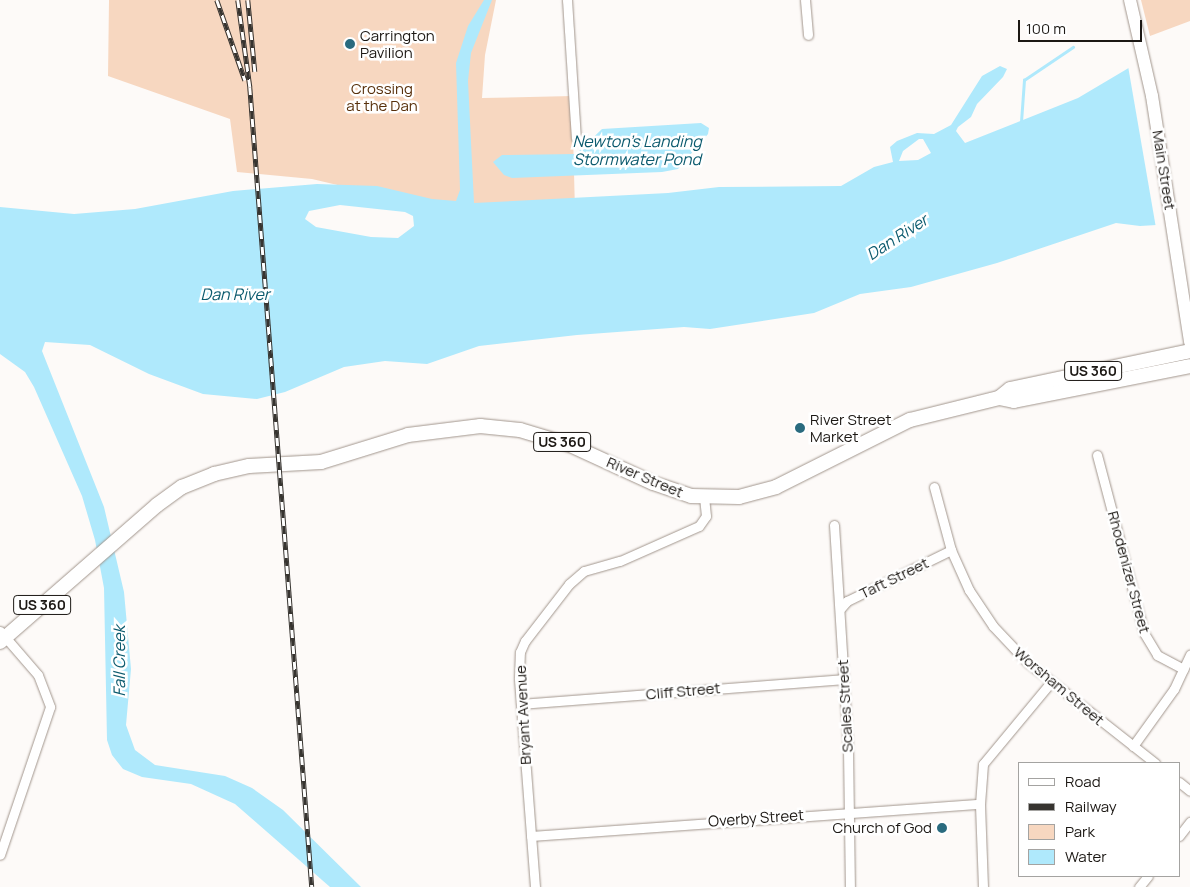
<!DOCTYPE html>
<html>
<head>
<meta charset="utf-8">
<style>
	body { margin:0 }
	#map { position:relative; width:1190px; height:887px; overflow:hidden; background:#fdfaf8; font-family:Manrope,sans-serif }
	div>[style] { position:absolute }
	.green>* { inset:0; background:#f7d7c0 }
	.water>* { inset:0; background:#afe9fc }
	.pier>* { inset:0; background:#fdfaf8 }
	.stream>* { height:2.5px; margin:-1.25px; padding:0 1.25px; transform-origin:1.25px; border-radius:1.25px; background:#afe9fc }
	.roads { filter:drop-shadow(0 0 1px #a2968d) drop-shadow(0 0 1px #a2968d) }
	.minor>* { height:9px; margin:-4.5px; padding:0 4.5px; transform-origin:4.5px; border-radius:4.5px; background:#fff }
	.secondary>* { height:12px; margin:-6px; padding:0 6px; transform-origin:6px; border-radius:6px; background:#fff }
	.primary>* { height:14px; margin:-7px; padding:0 7px; transform-origin:7px; border-radius:7px; background:#fff }
	.rail>* { height:4.5px; margin-top:-2.25px; transform-origin:0; background:repeating-linear-gradient(90deg,#fff 0 8px,#373430 0 16px); box-sizing:border-box; border-block:1px solid #373430 }
	.dots>* { width:14px; height:14px; translate:-50% -50%; box-sizing:border-box; border:2px solid #fff; border-radius:50% }
	span { translate:-50% -50%; white-space:nowrap; text-align:center; line-height:1.15; -webkit-text-stroke:5px #fff; paint-order:stroke }
	.shield-label span { padding:1px 4px; background:#fff; border:1px solid; border-radius:4px; -webkit-text-stroke-width:0 }
	.shield-label { font-size:14px; color:#1c1814; font-weight:700 }
	.poi-label { font-size:15px; color:#1c1814 }
	.left { translate:0 -50%; text-align:left }
	.right { translate:-100% -50%; text-align:right }
	.park-label { font-size:15px; color:#58300b }
	.street-label { font-size:15px; color:#1c1814 }
	.water-label { font-size:16px; color:#0b5a6e; font-style:italic }
	.legend { position:absolute; left:1018px; top:762px; width:162px; height:115px; box-sizing:border-box; background:#fff; border:1px solid #a4a3a1; margin:0; padding:6px 9px; list-style:none; font-size:15px; color:#1c1814 }
	.legend li { display:flex; align-items:center; gap:10px; height:25px }
	.legend b { width:25px; border:1px solid #a4a3a1 }
	.scale { position:absolute; left:1018px; top:20px; width:124px; height:22px; box-sizing:border-box; border:2px solid #1c1814; border-top:0; padding-left:6px; font-size:15px; line-height:18px; white-space:nowrap; color:#1c1814; -webkit-text-stroke:4px #fff; paint-order:stroke }
</style>
</head>
<body>
<div id="map">
	<div class="green">
		<div style="clip-path:polygon(109px 0,496px 0,485px 55px,482px 98px,572px 96px,575px 211px,397px 199px,312px 179px,237px 172px,230px 119px,108px 76px)"></div>
		<div style="clip-path:polygon(1141px 0,1190px 0,1190px 21px,1150px 36px)"></div>
	</div>
	<div class="water">
		<div style="clip-path:polygon(evenodd,484px 0,492px 0,471px 53px,468px 81px,474px 203px,668px 193px,719px 187px,841px 186px,874px 167px,893px 162px,890px 147px,897px 141px,917px 133px,934px 134px,951px 125px,982px 76px,1000px 66px,1007px 69px,1003px 77px,977px 104px,971px 117px,958px 127px,956px 131px,965px 143px,1078px 98px,1159px 50px,1190px 223px,1140px 226px,1116px 223px,997px 263px,911px 287px,860px 294px,814px 313px,710px 329px,684px 327px,577px 335px,479px 346px,427px 364px,385px 361px,344px 367px,285px 392px,257px 399px,203px 394px,149px 374px,90px 345px,45px 342px,42px 351px,104px 507px,124px 592px,131px 669px,126px 725px,135px 750px,155px 765px,225px 776px,252px 788px,283px 810px,361px 887px,330px 887px,235px 804px,191px 784px,142px 777px,123px 769px,112px 755px,107px 740px,104px 588px,95px 540px,82px 496px,34px 387px,25px 372px,0 354px,0 207px,74px 214px,135px 209px,233px 191px,317px 184px,377px 186px,432px 199px,456px 201px,460px 190px,456px 63px,468px 26px,484px 0,919px 139px,923px 139px,931px 153px,918px 160px,899px 161px,903px 151px,919px 139px,484px 0,340px 205px,405px 212px,413px 216px,414px 226px,398px 238px,371px 237px,316px 227px,305px 219px,309px 211px,340px 205px)"></div>
		<div style="clip-path:polygon(701px 123px,709px 128px,708px 134px,678px 169px,662px 172px,512px 178px,504px 175px,493px 162px,502px 155px,576px 154px,602px 129px)"></div>
	</div>
	<div class="pier">
		<div style="clip-path:polygon(1190px 30px,1190px 225px,1156px 228px,1128px 66px,1177px 34px)"></div>
	</div>
	<div class="stream">
		<div style="left:1021px;top:122px;width:42px;rotate:-85.9deg"></div>
		<div style="left:1024px;top:80px;width:59px;rotate:-34deg"></div>
	</div>
	<div class="roads">
		<div class="minor">
			<div style="left:567px;top:0;width:138px;rotate:86.3deg"></div>
			<div style="left:805px;top:0;width:35px;rotate:85deg"></div>
			<div style="left:1097px;top:455px;width:184px;rotate:75.2deg"></div>
			<div style="left:1144px;top:633px;width:26px;rotate:59deg"></div>
			<div style="left:1157px;top:655px;width:30px;rotate:28deg"></div>
			<div style="left:934px;top:487px;width:65px;rotate:74.9deg"></div>
			<div style="left:951px;top:550px;width:44px;rotate:65.8deg"></div>
			<div style="left:969px;top:590px;width:43px;rotate:56.3deg"></div>
			<div style="left:993px;top:626px;width:51px;rotate:46.6deg"></div>
			<div style="left:1028px;top:663px;width:162px;rotate:38.2deg"></div>
			<div style="left:834px;top:525px;width:224px;rotate:86.4deg"></div>
			<div style="left:848px;top:749px;width:138px;rotate:89.2deg"></div>
			<div style="left:840px;top:609px;width:11px;rotate:-49deg"></div>
			<div style="left:847px;top:601px;width:116px;rotate:-26.1deg"></div>
			<div style="left:0;top:631px;width:58px;rotate:49.2deg"></div>
			<div style="left:38px;top:675px;width:34px;rotate:69deg"></div>
			<div style="left:50px;top:707px;width:156px;rotate:108.7deg"></div>
			<div style="left:521px;top:704px;width:324px;rotate:-4.4deg"></div>
			<div style="left:1133px;top:746px;width:70px;rotate:-54.3deg"></div>
			<div style="left:1174px;top:689px;width:38px;rotate:-65deg"></div>
			<div style="left:1179px;top:782px;width:14px;rotate:39deg"></div>
			<div style="left:531px;top:836px;width:450px;rotate:-4.1deg"></div>
			<div style="left:1179px;top:836px;width:18px;rotate:-52deg"></div>
			<div style="left:535px;top:887px;width:210px;rotate:-94.4deg"></div>
			<div style="left:519px;top:678px;width:26px;rotate:-88deg"></div>
			<div style="left:520px;top:652px;width:12px;rotate:-66deg"></div>
			<div style="left:525px;top:641px;width:72px;rotate:-52.3deg"></div>
			<div style="left:569px;top:584px;width:20px;rotate:-41deg"></div>
			<div style="left:584px;top:571px;width:37px;rotate:-16deg"></div>
			<div style="left:620px;top:561px;width:86px;rotate:-23.9deg"></div>
			<div style="left:699px;top:526px;width:12px;rotate:-55deg"></div>
			<div style="left:706px;top:516px;width:19px;rotate:-96deg"></div>
			<div style="left:983px;top:887px;width:83px;rotate:-92.1deg"></div>
			<div style="left:980px;top:804px;width:40px;rotate:-85.7deg"></div>
			<div style="left:983px;top:764px;width:107px;rotate:-50.3deg"></div>
			<div style="left:1139px;top:887px;width:14px;rotate:-51deg"></div>
		</div>
		<div class="secondary">
			<div style="left:1130px;top:0;width:98px;rotate:77.1deg"></div>
			<div style="left:1152px;top:96px;width:249px;rotate:81.2deg"></div>
		</div>
		<div class="primary">
			<div style="left:999px;top:398px;width:14px;rotate:-39deg"></div>
			<div style="left:1010px;top:389px;width:184px;rotate:-11.9deg"></div>
			<div style="left:0;top:642px;width:208px;rotate:-41.1deg"></div>
			<div style="left:157px;top:505px;width:31px;rotate:-36deg"></div>
			<div style="left:182px;top:487px;width:35px;rotate:-22deg"></div>
			<div style="left:214px;top:474px;width:36px;rotate:-13deg"></div>
			<div style="left:249px;top:466px;width:72px;rotate:-3.2deg"></div>
			<div style="left:321px;top:462px;width:91px;rotate:-17.2deg"></div>
			<div style="left:408px;top:435px;width:73px;rotate:-7.1deg"></div>
			<div style="left:480px;top:426px;width:40px;rotate:5.7deg"></div>
			<div style="left:520px;top:430px;width:52px;rotate:16.7deg"></div>
			<div style="left:570px;top:445px;width:91px;rotate:24.6deg"></div>
			<div style="left:653px;top:483px;width:40px;rotate:18.9deg"></div>
			<div style="left:691px;top:496px;width:48px;rotate:1.2deg"></div>
			<div style="left:739px;top:497px;width:38px;rotate:-15deg"></div>
			<div style="left:776px;top:487px;width:150px;rotate:-26.6deg"></div>
			<div style="left:910px;top:420px;width:92px;rotate:-13.9deg"></div>
			<div style="left:999px;top:398px;width:15px;rotate:11deg"></div>
			<div style="left:1014px;top:401px;width:179px;rotate:-11.2deg"></div>
		</div>
	</div>
	<div class="rail">
		<div style="left:217px;top:0;width:85px;rotate:70.7deg"></div>
		<div style="left:238px;top:0;width:88px;rotate:82.1deg"></div>
		<div style="left:250px;top:87px;width:802px;rotate:85.57deg"></div>
		<div style="left:248px;top:0;width:72px;rotate:84.4deg"></div>
	</div>
	<div class="dots">
		<div style="left:350px;top:44px;background:#2a6b7f"></div>
		<div style="left:800px;top:428px;background:#2a6b7f"></div>
		<div style="left:942px;top:828px;background:#2a6b7f"></div>
	</div>
	<div class="shield-label">
		<span style="left:1093px;top:371px">US 360</span>
		<span style="left:562px;top:442px">US 360</span>
		<span style="left:42px;top:605px">US 360</span>
	</div>
	<div class="poi-label">
		<span class="left" style="left:360px;top:44px">Carrington<br>Pavilion</span>
		<span class="left" style="left:810px;top:428px">River Street<br>Market</span>
		<span class="right" style="left:932px;top:828px">Church of God</span>
	</div>
	<div class="park-label">
		<span style="left:382px;top:97px">Crossing<br>at the Dan</span>
	</div>
	<div class="street-label">
		<span style="left:1164px;top:170px;rotate:81deg">Main Street</span>
		<span style="left:645px;top:477px;rotate:23deg">River Street</span>
		<span style="left:1129px;top:572px;rotate:75deg">Rhodenizer Street</span>
		<span style="left:894px;top:578px;rotate:-26deg">Taft Street</span>
		<span style="left:1059px;top:686px;rotate:40deg">Worsham Street</span>
		<span style="left:683px;top:691px;rotate:-5deg">Cliff Street</span>
		<span style="left:845px;top:706px;rotate:-93deg">Scales Street</span>
		<span style="left:523px;top:715px;rotate:-93deg">Bryant Avenue</span>
		<span style="left:756px;top:818px;rotate:-4deg">Overby Street</span>
	</div>
	<div class="water-label">
		<span style="left:637px;top:150px">Newton's Landing<br>Stormwater Pond</span>
		<span style="left:897px;top:237px;rotate:-33deg">Dan River</span>
		<span style="left:235px;top:294px">Dan River</span>
		<span style="left:119px;top:661px;rotate:-90deg">Fall Creek</span>
	</div>
	<ul class="legend">
	<li><b style="height:6px;background:#fff"></b>Road</li>
	<li><b style="height:6px;background:#373430"></b>Railway</li>
	<li><b style="height:14px;background:#f7d7c0"></b>Park</li>
	<li><b style="height:14px;background:#afe9fc"></b>Water</li>
	</ul>
	<div class="scale">100 m</div>
</div>
</body>
</html>
